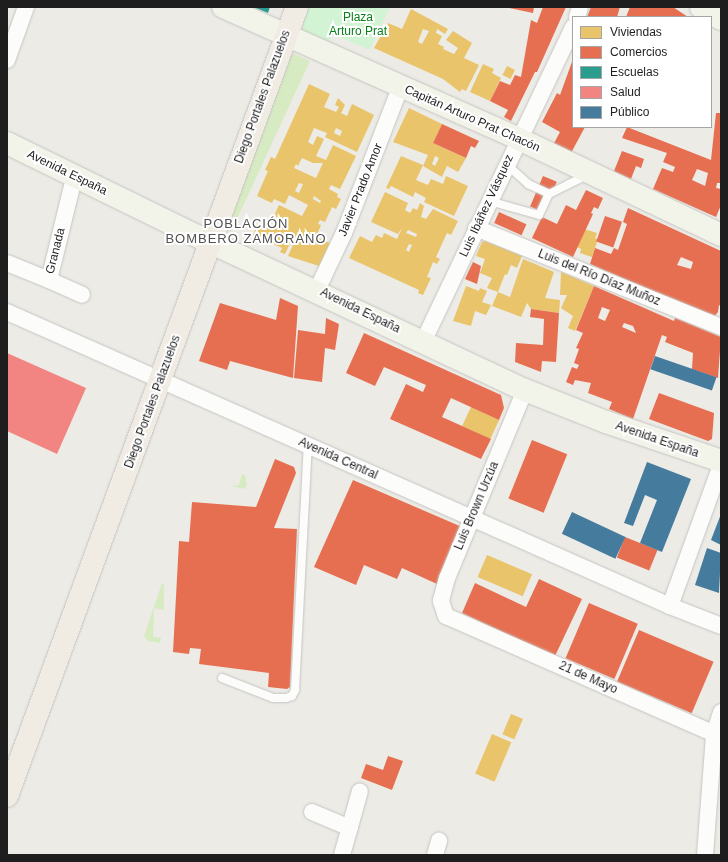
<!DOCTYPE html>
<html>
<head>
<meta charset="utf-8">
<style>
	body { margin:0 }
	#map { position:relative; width:728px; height:862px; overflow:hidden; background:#ecebe6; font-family:Arial,sans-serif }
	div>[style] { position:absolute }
	.grass>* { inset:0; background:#d7ebc3 }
	.park>* { inset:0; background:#d3f4d4 }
	.homes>* { inset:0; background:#e9c46a; transform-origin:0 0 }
	.shops>* { inset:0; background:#e76f51; transform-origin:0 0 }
	.schools>* { inset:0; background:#2a9d8f }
	.health>* { inset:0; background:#f28482 }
	.public>* { inset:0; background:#457b9d; transform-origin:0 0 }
	.roads { filter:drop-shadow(0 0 1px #c5c4c2) drop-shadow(0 0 1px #c5c4c2) }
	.lane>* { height:8px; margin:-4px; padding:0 4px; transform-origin:4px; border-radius:4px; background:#fcfcfb }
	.street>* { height:16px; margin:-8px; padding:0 8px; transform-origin:8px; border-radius:8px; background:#fcfcfb }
	.secondary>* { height:22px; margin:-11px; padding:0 11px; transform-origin:11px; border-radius:11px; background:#f2f3e9 }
	.primary>* { height:22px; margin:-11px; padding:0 11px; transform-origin:11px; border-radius:11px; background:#f1ece3 }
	span { translate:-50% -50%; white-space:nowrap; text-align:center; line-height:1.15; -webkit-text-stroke:4px #fff; paint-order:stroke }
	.park-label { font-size:12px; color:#087f18 }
	.street-label { font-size:12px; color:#1e1e1e }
	.neighbourhood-label { font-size:13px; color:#515151; letter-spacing:1px }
	.frame { position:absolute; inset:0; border:8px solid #1e1e1e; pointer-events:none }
	.legend { position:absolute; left:572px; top:16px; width:140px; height:112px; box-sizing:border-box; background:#fff; border:1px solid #a5a5a5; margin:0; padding:5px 7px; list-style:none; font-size:12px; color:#1e1e1e }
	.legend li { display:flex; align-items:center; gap:8px; height:20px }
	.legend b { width:20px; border:1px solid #a5a5a5 }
</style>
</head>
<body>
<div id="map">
	<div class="grass">
		<div style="clip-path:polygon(294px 54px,310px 61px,231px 232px,226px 229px,288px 57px)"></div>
		<div style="clip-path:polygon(242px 474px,245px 475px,247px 486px,244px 489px,231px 486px,239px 485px)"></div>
		<div style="clip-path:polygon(162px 583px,164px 584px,164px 610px,154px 608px,153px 637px,161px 638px,160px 643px,148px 641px,144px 636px)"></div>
	</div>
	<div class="park">
		<div style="clip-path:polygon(307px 7px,390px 7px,370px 50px,332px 34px,326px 48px,302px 35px,300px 29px)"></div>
	</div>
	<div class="homes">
		<div style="clip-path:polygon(evenodd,411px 9px,448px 29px,445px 34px,437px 29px,436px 33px,442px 36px,438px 44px,444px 47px,443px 49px,454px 54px,458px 48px,446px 40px,453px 31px,472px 43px,464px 58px,479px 65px,466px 91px,462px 89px,460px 92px,443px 79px,374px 48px,388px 23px,402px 29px,411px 9px,423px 29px,429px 31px,422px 44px,418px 42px,423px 29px)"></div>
		<div style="clip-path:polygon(483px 64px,494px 69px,492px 73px,501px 78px,490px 101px,470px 92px)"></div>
		<div style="left:507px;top:66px;width:9px;height:10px;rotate:27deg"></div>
		<div style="clip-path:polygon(evenodd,309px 84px,330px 94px,324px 107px,336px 112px,339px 107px,335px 105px,338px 98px,345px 105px,341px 113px,347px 116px,352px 104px,374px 115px,357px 152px,325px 137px,327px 133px,314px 128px,308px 142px,313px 145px,317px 136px,324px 139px,316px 156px,326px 160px,333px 145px,356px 156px,340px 189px,331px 185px,329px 189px,338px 194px,337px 197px,341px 199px,336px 209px,332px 207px,325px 222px,320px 220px,318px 224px,321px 225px,316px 237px,330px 243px,319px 266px,288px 256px,296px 238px,293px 237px,285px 254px,280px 252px,282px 248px,253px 235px,260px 220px,275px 227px,279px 218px,274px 216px,279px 205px,302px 216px,308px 205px,289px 195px,285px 204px,274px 199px,272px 203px,257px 196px,268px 171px,265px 170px,271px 157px,275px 159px,309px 84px,336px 128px,342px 131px,340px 136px,334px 133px,336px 128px,309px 84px,302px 158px,313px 163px,323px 163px,316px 178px,294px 168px,296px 164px,298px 166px,302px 158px,309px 84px,299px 183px,303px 184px,299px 193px,295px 191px,299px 183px,309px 84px,314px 196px,321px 201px,320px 203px,313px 199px,314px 196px)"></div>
		<div style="clip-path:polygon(evenodd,409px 108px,442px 124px,433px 143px,466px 158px,458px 172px,447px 166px,442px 177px,423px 166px,428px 155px,393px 142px,409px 108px,435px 156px,439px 158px,435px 166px,432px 164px,435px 156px)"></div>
		<div style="clip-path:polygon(401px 156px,423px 165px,416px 180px,428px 185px,431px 179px,443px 184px,446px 176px,468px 186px,454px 216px,424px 202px,426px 198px,415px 192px,413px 197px,391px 186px,389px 189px,386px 188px)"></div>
		<div style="clip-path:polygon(evenodd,385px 192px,408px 203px,405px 210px,410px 213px,413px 208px,417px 210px,420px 203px,424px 206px,421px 217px,426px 219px,433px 209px,458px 221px,451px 235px,447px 233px,436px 257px,440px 259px,437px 264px,433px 262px,427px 277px,431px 278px,423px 295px,418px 293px,419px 290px,349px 258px,360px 236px,372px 242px,376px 235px,382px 238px,384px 233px,397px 239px,402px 228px,398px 234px,371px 222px,385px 192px,408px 230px,417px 234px,416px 237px,406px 233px,408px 230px,385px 192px,409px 244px,412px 245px,409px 252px,406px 250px,409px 244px)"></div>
		<div style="clip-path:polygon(584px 229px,597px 233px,595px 238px,598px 239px,592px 257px,580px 253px,581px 249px,577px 247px)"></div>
		<div style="clip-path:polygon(485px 241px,522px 256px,517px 268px,511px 265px,507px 275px,505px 274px,498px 292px,487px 288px,492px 278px,480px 273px,485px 259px,476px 256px,482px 242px)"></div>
		<div style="clip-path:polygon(523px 259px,554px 272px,545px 298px,560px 300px,559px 313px,531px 309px,527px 303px,521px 317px,492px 306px,498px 292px,510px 297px)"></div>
		<div style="clip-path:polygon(561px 272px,594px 286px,575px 331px,568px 328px,573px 316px,561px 308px,567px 295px,560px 295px)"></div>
		<div style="clip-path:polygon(466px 286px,479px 291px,480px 288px,487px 291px,482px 302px,491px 305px,486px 315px,475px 311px,471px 326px,453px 321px)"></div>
		<div style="left:471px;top:407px;width:31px;height:21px;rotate:25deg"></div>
		<div style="left:487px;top:555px;width:49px;height:24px;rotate:23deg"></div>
		<div style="left:511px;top:714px;width:13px;height:22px;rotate:23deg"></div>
		<div style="left:492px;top:734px;width:21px;height:43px;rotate:23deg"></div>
	</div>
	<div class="shops">
		<div style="clip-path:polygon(505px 7px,534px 7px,533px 13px)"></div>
		<div style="clip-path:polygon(543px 7px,566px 7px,537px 72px,535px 72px,511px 121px,504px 117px,508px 110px,490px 101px,500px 81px,510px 85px,515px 75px,521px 77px,531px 20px,537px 23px)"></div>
		<div style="clip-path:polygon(591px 7px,620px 7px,617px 17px,587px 17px)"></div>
		<div style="clip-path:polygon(630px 7px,673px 7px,688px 17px,626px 17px)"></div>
		<div style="clip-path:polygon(573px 59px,573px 127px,585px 127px,571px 153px,553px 145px,560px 132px,542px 122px,557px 93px,560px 95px)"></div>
		<div style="clip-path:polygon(evenodd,716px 113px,721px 113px,721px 183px,717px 183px,716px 188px,721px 189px,721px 205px,716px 217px,653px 189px,662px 168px,673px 172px,675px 167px,663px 162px,667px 153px,622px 138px,627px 127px,711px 160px,716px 113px,697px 169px,708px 173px,705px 186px,692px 180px,697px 169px)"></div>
		<div style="clip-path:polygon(442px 124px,479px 141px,475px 148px,471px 146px,466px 158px,433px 143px)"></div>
		<div style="clip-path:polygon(622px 151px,644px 159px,641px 168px,636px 166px,631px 179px,614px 171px)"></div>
		<div style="left:543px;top:176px;width:15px;height:33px;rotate:23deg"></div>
		<div style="clip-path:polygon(586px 190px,603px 198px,598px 209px,594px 207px,591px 213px,593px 214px,573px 257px,532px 238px,542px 217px,557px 224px,566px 205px,576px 210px)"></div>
		<div style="clip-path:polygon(evenodd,628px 208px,721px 251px,721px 306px,719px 305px,718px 312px,714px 317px,590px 264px,595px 248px,611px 254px,614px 248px,618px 250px,627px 224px,623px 222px,628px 208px,681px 257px,693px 262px,691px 269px,677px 265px,681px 257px)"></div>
		<div style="left:499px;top:212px;width:30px;height:12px;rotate:24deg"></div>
		<div style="left:605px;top:216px;width:18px;height:27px;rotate:19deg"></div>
		<div style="clip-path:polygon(473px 262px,481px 266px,477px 284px,465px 279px)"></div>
		<div style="clip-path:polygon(evenodd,594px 286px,674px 321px,675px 318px,721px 337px,718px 378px,692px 369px,693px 353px,665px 342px,667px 337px,662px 335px,633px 419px,609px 409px,612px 402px,588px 393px,591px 383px,575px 380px,573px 385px,566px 382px,572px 367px,577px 369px,579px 365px,574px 363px,579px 349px,576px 348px,583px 333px,576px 330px,594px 286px,602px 307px,610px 310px,605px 321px,598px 318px,602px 307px,594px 286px,624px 323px,633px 326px,636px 333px,622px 327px,624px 323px)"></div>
		<div style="clip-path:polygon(280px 298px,298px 306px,293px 378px,230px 361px,227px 370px,199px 361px,220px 303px,276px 320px)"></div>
		<div style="clip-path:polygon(531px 309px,559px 313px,556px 362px,542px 361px,541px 372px,515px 362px,516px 343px,543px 345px,544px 319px,530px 317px)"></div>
		<div style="clip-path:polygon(326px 318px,339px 324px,335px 350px,325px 348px,322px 382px,294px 378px,298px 330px,325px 334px)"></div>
		<div style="clip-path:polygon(364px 333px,501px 395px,504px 408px,499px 420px,451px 398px,442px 417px,491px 439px,481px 459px,390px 419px,406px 384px,423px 392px,426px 385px,384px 367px,375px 386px,346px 373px)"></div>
		<div style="clip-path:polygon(659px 393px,714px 413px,712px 439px,708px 441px,649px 419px)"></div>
		<div style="left:532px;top:440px;width:38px;height:63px;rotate:22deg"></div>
		<div style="clip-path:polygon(275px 459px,294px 467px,296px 473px,274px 528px,297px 529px,290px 687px,287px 689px,268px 687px,269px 673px,199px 664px,201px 649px,190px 648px,189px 654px,173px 652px,179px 541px,189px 542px,192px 502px,256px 507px)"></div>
		<div style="clip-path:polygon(353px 480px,462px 527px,437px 584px,402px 568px,397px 579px,364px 565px,356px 585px,314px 567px)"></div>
		<div style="left:625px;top:537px;width:35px;height:22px;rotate:22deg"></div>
		<div style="clip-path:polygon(539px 579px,582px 599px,555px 656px,462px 613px,475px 583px,526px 607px)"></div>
		<div style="left:589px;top:603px;width:53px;height:60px;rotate:23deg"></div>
		<div style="left:639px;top:630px;width:81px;height:56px;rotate:23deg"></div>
		<div style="clip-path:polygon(388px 756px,403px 761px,392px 790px,361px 778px,366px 764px,383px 770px)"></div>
	</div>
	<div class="schools">
		<div style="clip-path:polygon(253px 7px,270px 7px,268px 13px)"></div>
	</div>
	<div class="health">
		<div style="clip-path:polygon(7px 353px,86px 388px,57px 454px,7px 431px)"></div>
	</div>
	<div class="public">
		<div style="left:655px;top:356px;width:65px;height:14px;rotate:19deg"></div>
		<div style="clip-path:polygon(647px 462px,691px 479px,662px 552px,640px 543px,657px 500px,645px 495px,633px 526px,624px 523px)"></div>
		<div style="left:572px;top:512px;width:59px;height:24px;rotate:25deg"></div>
		<div style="clip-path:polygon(721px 514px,721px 545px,711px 540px)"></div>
		<div style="clip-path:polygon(707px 548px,721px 553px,719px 593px,695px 585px)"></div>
	</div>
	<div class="roads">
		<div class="lane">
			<div style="left:506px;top:164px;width:30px;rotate:42deg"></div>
			<div style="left:528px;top:184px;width:23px;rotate:25deg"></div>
			<div style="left:549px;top:194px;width:45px;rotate:-26.6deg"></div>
			<div style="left:489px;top:201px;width:52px;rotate:15.6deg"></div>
			<div style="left:539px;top:215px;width:23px;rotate:-65deg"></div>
			<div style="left:222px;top:678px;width:55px;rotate:21.4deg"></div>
			<div style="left:273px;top:698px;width:13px"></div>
			<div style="left:286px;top:698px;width:6px;rotate:-18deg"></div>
			<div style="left:292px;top:696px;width:7px;rotate:-63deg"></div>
			<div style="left:295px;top:690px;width:244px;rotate:-87deg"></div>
		</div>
		<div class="street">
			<div style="left:577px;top:17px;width:10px;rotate:-73deg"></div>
			<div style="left:7px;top:60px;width:56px;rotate:-70.3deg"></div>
			<div style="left:476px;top:228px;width:264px;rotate:22deg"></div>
			<div style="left:7px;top:263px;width:45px;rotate:22deg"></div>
			<div style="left:49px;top:280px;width:105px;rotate:-76.2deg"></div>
			<div style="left:49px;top:280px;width:36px;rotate:24deg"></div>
			<div style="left:317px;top:290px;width:63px;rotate:-64.7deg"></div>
			<div style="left:344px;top:233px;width:155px;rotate:-68.9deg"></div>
			<div style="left:7px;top:312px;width:725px;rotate:23.91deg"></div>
			<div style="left:670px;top:606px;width:55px;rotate:21.4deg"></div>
			<div style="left:423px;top:342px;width:349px;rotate:-64.5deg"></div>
			<div style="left:525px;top:390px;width:204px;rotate:112.5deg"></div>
			<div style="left:447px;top:578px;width:24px;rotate:105deg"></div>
			<div style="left:441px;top:601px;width:16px;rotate:72deg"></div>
			<div style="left:446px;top:616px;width:300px;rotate:23.7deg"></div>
			<div style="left:670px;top:606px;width:150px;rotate:-70.1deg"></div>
			<div style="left:312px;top:812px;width:41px;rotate:22.8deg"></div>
			<div style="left:342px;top:855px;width:66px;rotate:-74.3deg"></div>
			<div style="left:435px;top:855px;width:15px;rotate:-74deg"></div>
			<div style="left:705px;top:855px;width:121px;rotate:-85.7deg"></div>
			<div style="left:714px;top:734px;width:23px;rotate:-72deg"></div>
		</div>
		<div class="secondary">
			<div style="left:223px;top:7px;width:324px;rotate:24deg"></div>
			<div style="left:519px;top:139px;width:224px;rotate:25.4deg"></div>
			<div style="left:701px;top:7px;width:23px;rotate:31deg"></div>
			<div style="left:7px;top:143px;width:212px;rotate:26.1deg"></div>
			<div style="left:197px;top:236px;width:362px;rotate:25.2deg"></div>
			<div style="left:525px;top:390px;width:87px;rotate:21.6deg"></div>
			<div style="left:606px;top:422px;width:121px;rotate:18.7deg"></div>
		</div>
		<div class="primary">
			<div style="left:7px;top:796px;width:841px;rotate:-69.82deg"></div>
		</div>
	</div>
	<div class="park-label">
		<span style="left:358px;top:25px">Plaza<br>Arturo Prat</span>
	</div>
	<div class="street-label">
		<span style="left:263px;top:97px;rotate:-70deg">Diego Portales Palazuelos</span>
		<span style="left:472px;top:119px;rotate:24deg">Capitán Arturo Prat Chacón</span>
		<span style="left:67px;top:173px;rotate:26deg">Avenida España</span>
		<span style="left:361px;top:190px;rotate:-68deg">Javier Prado Amor</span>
		<span style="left:487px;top:206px;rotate:-65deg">Luis Ibáñez Vásquez</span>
		<span style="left:56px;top:251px;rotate:-76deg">Granada</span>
		<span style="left:599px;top:278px;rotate:22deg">Luis del Río Díaz Muñoz</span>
		<span style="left:360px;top:311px;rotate:26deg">Avenida España</span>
		<span style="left:153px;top:402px;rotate:-70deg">Diego Portales Palazuelos</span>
		<span style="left:657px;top:440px;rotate:19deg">Avenida España</span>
		<span style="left:338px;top:459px;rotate:24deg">Avenida Central</span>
		<span style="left:477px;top:506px;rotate:-67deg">Luis Brown Urzúa</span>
		<span style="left:588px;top:678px;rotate:24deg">21 de Mayo</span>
	</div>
	<div class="neighbourhood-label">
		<span style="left:246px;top:232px">POBLACIÓN<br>BOMBERO ZAMORANO</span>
	</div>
	<div class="frame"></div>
	<ul class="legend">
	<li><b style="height:11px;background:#e9c46a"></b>Viviendas</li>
	<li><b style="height:11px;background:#e76f51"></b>Comercios</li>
	<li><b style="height:11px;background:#2a9d8f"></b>Escuelas</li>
	<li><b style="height:11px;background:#f28482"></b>Salud</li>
	<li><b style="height:11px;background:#457b9d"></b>Público</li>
	</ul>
</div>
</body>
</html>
